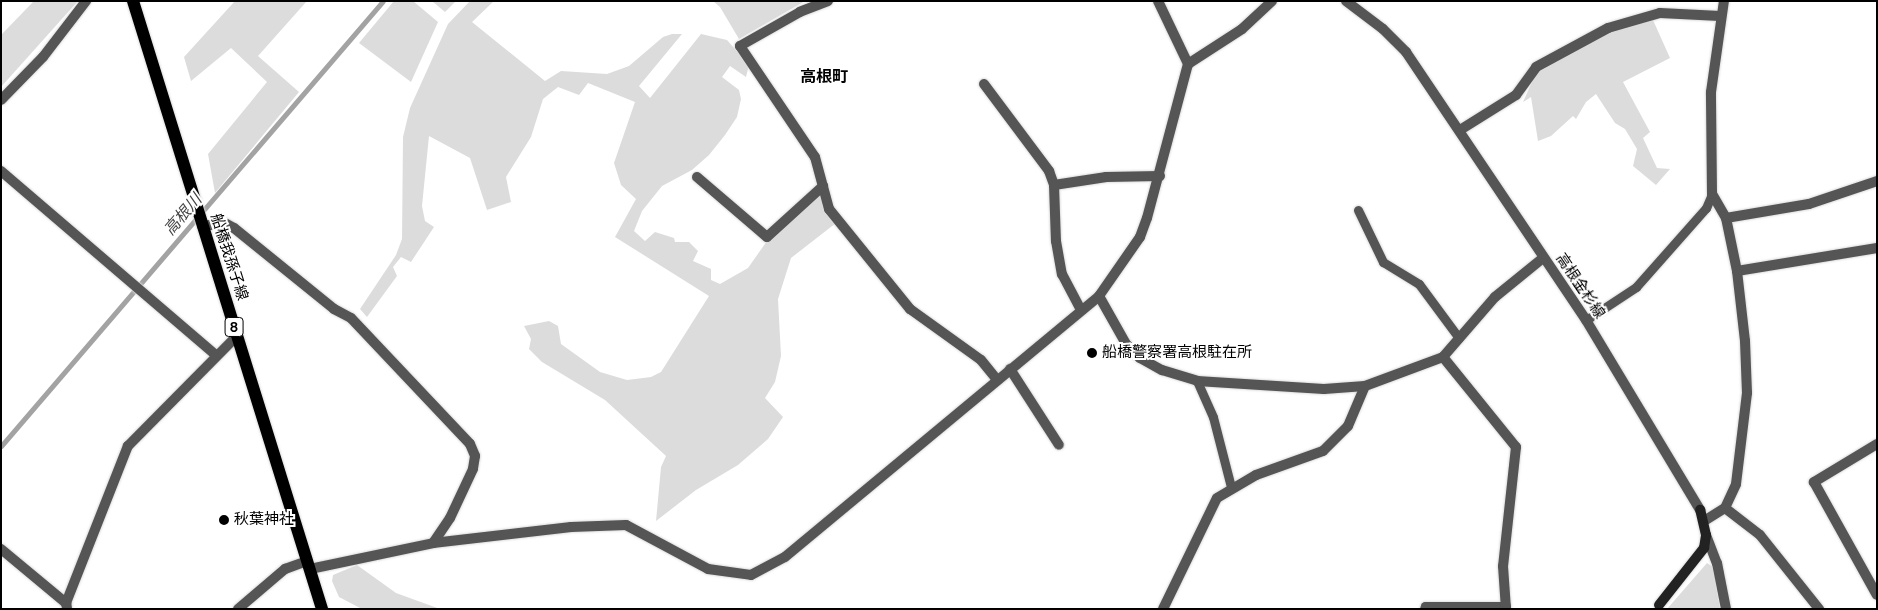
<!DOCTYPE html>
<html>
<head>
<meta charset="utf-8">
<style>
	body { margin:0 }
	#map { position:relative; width:1878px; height:610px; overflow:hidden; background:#fff; font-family:"DM Sans","Noto Sans JP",sans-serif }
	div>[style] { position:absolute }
	.green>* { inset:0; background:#dcdcdc }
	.stream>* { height:5px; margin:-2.5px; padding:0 2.5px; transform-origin:2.5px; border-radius:2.5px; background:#a3a3a3 }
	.roads { filter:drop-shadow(0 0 1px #dbdbdb) drop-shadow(0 0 1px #dbdbdb) }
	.lane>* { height:9px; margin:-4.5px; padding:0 4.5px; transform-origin:4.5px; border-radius:4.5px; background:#555 }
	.street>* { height:10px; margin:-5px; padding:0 5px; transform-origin:5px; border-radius:5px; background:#555 }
	.secondary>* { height:10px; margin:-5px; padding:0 5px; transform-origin:5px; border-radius:5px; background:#222 }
	.primary>* { height:12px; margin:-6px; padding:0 6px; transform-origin:6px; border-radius:6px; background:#000 }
	.dots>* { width:14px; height:14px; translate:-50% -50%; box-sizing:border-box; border:2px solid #fff; border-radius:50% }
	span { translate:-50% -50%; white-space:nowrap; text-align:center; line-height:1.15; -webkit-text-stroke:4px #fff; paint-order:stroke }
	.shield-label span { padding:1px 4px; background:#fff; border:1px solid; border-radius:4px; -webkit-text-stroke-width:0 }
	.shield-label { font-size:14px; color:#000; font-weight:700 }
	.street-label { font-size:15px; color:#000 }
	.poi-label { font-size:15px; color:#000 }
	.left { translate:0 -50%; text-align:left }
	.neighbourhood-label { font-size:16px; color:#000; font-weight:700 }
	.water-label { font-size:16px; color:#444; font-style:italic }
	.frame { position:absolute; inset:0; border:2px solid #000; pointer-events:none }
</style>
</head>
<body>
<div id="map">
	<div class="green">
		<div style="clip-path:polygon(34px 1px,78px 1px,1px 87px,1px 35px)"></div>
		<div style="clip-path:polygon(235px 1px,307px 1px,258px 56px,299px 92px,215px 193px,208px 154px,267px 82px,231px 48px,191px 81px,184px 57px)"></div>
		<div style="clip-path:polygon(394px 1px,413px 1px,438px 22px,411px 82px,359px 43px)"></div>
		<div style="clip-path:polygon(432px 1px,456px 1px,445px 12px)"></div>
		<div style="clip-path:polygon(470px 1px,494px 1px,472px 22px,545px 81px,561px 71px,607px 74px,629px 66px,663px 37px,672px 34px,682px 34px,639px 86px,650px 98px,701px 34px,727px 40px,749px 65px,746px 77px,730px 66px,722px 77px,739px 90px,741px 99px,737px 117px,725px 135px,709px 155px,692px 170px,662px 186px,642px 211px,634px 231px,645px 241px,655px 232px,674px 238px,675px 242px,689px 242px,698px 251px,693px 261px,711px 269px,711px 280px,720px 284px,748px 268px,767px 241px,820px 196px,825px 210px,836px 223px,791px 258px,778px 299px,781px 356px,775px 382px,765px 398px,783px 417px,768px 439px,738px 465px,696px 490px,656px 521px,661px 467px,666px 456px,605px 400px,542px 362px,529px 349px,531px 339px,524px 326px,549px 321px,558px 326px,561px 344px,600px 372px,627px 380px,651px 377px,661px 372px,709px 296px,615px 237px,636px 199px,621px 185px,614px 163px,635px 102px,588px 83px,579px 95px,558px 87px,543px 99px,531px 137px,506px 177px,511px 202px,487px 210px,470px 158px,429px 136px,422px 206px,425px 221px,434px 227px,411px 262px,401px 257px,393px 267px,397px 276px,367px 317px,360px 309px,396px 255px,402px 239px,403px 137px,410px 108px,448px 24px)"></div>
		<div style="clip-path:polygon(713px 1px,805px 1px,739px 39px,720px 7px)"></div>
		<div style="clip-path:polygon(1653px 20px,1670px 58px,1623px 82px,1650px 132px,1643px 138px,1657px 168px,1670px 169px,1656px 185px,1633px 166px,1637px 149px,1625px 129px,1615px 123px,1596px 94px,1586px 102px,1576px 119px,1573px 116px,1551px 136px,1538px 141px,1531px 97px,1523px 102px,1536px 73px,1610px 32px)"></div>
		<div style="clip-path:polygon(1707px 563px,1713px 567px,1720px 609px,1667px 609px)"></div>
		<div style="clip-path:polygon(357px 565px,396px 593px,440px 609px,362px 609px,339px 597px,332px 581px,333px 575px)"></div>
	</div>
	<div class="stream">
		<div style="left:1px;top:446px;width:586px;rotate:-49.36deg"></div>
	</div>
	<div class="roads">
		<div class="lane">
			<div style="left:1358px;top:210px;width:58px;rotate:64.3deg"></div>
			<div style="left:1383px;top:262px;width:42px;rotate:31.4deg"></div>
			<div style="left:1419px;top:284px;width:67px;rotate:53.5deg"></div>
			<div style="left:1586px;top:320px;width:60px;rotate:-33.4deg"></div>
			<div style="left:1636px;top:287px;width:106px;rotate:-48.5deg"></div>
			<div style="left:1706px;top:208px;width:15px;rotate:-67deg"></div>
			<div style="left:1197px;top:381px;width:39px;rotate:66deg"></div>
			<div style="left:1213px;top:417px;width:72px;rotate:75.6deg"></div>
			<div style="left:1424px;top:609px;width:3px;rotate:-72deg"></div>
			<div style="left:1425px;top:606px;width:81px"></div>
		</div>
		<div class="street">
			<div style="left:828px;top:1px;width:30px;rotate:159deg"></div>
			<div style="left:800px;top:12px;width:69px;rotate:150.5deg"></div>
			<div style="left:740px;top:46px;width:134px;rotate:56deg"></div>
			<div style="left:815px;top:157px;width:54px;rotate:74.9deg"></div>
			<div style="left:829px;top:209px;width:129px;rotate:51deg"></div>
			<div style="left:910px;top:309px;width:87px;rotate:35.7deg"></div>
			<div style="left:981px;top:360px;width:26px;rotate:51deg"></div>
			<div style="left:1158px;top:1px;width:70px;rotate:64.5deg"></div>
			<div style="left:1346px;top:1px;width:46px;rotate:37.1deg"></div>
			<div style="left:1383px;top:29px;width:33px;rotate:45deg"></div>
			<div style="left:1406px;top:52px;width:323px;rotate:56.1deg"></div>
			<div style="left:1586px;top:320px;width:222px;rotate:59deg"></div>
			<div style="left:984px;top:84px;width:109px;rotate:53.2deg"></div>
			<div style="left:1049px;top:171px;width:15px;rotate:70deg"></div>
			<div style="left:1054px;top:185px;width:56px;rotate:88deg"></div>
			<div style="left:1056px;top:241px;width:34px;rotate:80deg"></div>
			<div style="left:1062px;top:274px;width:41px;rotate:62.2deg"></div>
			<div style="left:1px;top:100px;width:60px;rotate:-45.7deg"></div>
			<div style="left:43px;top:57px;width:71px;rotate:-52.5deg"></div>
			<div style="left:1460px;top:130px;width:66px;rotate:-32deg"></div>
			<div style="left:1516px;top:95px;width:34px;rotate:-54deg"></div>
			<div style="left:1536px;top:67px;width:82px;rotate:-28.4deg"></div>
			<div style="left:1608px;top:28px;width:54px;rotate:-16.1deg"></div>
			<div style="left:1660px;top:13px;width:60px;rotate:2.9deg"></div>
			<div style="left:1px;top:171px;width:284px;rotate:40.6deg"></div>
			<div style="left:697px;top:177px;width:92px;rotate:40.6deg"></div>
			<div style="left:767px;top:237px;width:76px;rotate:-42.3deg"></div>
			<div style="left:1054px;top:185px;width:53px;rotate:-8.7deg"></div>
			<div style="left:1106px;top:177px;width:54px;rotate:-1.1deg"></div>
			<div style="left:1726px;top:218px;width:84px;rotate:-9.6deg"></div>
			<div style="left:1809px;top:204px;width:72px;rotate:-18.7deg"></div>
			<div style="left:202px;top:226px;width:23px;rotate:-7deg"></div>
			<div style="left:225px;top:223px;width:10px;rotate:29deg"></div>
			<div style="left:234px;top:228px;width:129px;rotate:39deg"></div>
			<div style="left:334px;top:309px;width:19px;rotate:28deg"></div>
			<div style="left:351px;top:318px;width:173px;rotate:46.6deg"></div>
			<div style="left:470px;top:444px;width:13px;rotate:67deg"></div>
			<div style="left:475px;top:456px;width:13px;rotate:99deg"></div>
			<div style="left:473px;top:469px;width:54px;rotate:115.1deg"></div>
			<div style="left:450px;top:518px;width:30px;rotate:124deg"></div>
			<div style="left:1737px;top:271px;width:142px;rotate:-9.3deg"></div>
			<div style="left:1099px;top:296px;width:55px;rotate:60.6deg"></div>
			<div style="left:1126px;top:344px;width:20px;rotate:45deg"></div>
			<div style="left:1140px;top:358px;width:25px;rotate:29deg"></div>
			<div style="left:1162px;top:370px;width:37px;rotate:17deg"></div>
			<div style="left:1197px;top:381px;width:127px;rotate:3.6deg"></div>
			<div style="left:1324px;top:389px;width:41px;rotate:-4.2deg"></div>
			<div style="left:1365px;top:386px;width:83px;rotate:-20.4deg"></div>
			<div style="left:1443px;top:357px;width:79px;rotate:-49.1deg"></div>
			<div style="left:1495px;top:297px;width:62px;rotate:-39.1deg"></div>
			<div style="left:1443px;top:357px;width:116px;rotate:51deg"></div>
			<div style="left:1516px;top:447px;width:120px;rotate:96.2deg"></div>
			<div style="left:1503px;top:566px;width:43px;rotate:86deg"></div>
			<div style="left:1010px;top:369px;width:90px;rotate:57.2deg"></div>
			<div style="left:1877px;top:444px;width:74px;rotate:148.9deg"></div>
			<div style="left:1814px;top:482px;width:129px;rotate:60.9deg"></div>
			<div style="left:1725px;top:508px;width:44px;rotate:37.6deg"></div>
			<div style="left:1760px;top:535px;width:95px;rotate:51.4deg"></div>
			<div style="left:1704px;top:521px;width:25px;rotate:-32deg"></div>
			<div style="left:1725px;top:508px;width:26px;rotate:-65deg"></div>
			<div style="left:1736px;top:484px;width:92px;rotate:-83.1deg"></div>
			<div style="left:1747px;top:393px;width:52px;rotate:-92.2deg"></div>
			<div style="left:1745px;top:341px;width:70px;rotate:-96.5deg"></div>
			<div style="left:1737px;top:271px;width:54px;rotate:-101.7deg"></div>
			<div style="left:1726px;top:218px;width:28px;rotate:-120deg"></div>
			<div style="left:1712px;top:194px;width:102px;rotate:-90.6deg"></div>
			<div style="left:1711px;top:92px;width:92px;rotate:-81.9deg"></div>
			<div style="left:1706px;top:535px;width:30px;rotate:69deg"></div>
			<div style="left:1717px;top:563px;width:47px;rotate:78.9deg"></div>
			<div style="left:1px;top:549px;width:85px;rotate:39.7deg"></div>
			<div style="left:66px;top:603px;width:5px;rotate:79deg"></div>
			<div style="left:310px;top:569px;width:126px;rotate:-11.9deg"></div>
			<div style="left:433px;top:543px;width:139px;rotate:-6.6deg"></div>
			<div style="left:571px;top:527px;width:55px;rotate:-2.1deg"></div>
			<div style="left:626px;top:525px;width:93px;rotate:28.2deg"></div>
			<div style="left:708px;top:569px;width:43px;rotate:7.9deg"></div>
			<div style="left:751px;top:575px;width:38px;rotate:-28deg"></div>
			<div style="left:785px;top:557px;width:408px;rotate:-39.7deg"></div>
			<div style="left:1099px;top:296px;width:72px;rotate:-55.2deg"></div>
			<div style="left:1140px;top:237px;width:20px;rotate:-70deg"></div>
			<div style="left:1147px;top:218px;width:159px;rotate:-75.1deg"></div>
			<div style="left:1188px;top:64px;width:64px;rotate:-32.9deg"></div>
			<div style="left:1242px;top:29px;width:41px;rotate:-43deg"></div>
			<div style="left:66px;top:603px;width:169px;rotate:-68.5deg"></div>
			<div style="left:128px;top:446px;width:155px;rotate:-45.3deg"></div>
			<div style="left:238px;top:609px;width:62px;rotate:-40.4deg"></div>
			<div style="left:285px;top:569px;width:23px;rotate:-20deg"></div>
			<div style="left:1163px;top:609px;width:123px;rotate:-64.1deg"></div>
			<div style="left:1217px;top:498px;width:45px;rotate:-30.5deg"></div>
			<div style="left:1256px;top:475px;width:71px;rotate:-19.7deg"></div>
			<div style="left:1323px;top:451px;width:35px;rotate:-45deg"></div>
			<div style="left:1348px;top:426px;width:43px;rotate:-67deg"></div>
		</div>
		<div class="secondary">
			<div style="left:1659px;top:605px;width:73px;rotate:-51.7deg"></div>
			<div style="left:1704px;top:548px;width:13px;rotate:-81deg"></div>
			<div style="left:1706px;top:535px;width:26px;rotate:-103deg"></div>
		</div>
		<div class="primary">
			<div style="left:133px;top:1px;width:637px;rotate:72.73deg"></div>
		</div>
	</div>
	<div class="dots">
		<div style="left:1092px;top:353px;background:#000"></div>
		<div style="left:224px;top:520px;background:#000"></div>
	</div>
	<div class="shield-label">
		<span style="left:234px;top:327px">8</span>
	</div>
	<div class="street-label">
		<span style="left:229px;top:257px;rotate:72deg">船橋我孫子線</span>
		<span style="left:1580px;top:286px;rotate:56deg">高根金杉線</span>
	</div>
	<div class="poi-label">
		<span class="left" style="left:1102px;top:353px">船橋警察署高根駐在所</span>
		<span class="left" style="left:234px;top:520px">秋葉神社</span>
	</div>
	<div class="neighbourhood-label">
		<span style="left:824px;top:77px">高根町</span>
	</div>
	<div class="water-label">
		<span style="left:183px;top:215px;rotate:-49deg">高根川</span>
	</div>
	<div class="frame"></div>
</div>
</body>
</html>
